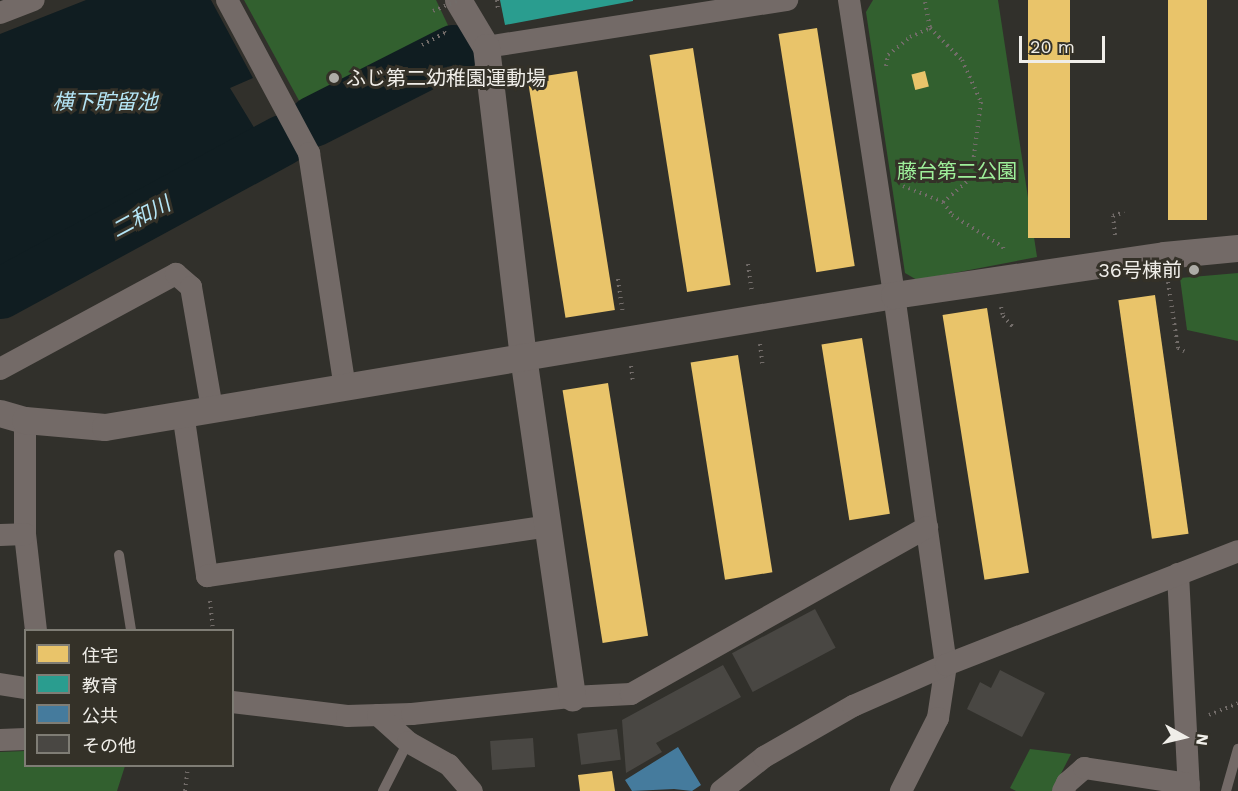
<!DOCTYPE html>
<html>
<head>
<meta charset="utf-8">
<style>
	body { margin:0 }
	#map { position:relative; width:1238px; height:791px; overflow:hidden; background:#31302b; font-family:"Work Sans","Noto Sans JP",sans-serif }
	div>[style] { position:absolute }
	.green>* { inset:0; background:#32602f }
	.water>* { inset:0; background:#101d21 }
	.homes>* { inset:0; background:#e9c46a; transform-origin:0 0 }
	.schools>* { inset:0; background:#2a9d8f }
	.public>* { inset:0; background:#457b9d }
	.river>* { height:51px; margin:-25.5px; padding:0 25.5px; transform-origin:25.5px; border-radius:25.5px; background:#101d21 }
	.building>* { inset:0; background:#494743; transform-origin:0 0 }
	.path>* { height:4px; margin-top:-2px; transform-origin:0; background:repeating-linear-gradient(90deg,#726c69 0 1.5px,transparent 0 6px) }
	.service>* { height:10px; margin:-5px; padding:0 5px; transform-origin:5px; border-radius:5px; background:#736a67 }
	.minor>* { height:22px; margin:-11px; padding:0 11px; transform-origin:11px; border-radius:11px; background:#736a67 }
	.tertiary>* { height:27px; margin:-13.5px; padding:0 13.5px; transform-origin:13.5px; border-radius:13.5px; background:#736a67 }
	.path-bridge>* { height:4px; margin-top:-2px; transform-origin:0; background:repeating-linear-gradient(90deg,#726c69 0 1.5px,transparent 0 6px) }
	.dots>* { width:16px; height:16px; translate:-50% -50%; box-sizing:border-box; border:3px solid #343128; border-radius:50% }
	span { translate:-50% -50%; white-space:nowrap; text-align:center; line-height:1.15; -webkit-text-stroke:6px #343128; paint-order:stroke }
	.poi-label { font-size:20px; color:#f0eee9 }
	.left { translate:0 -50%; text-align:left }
	.right { translate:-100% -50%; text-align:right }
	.park-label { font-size:20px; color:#9eef9a }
	.water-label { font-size:21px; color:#b5e6f7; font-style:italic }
	.legend { position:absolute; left:24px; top:629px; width:210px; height:138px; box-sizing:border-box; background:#343128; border:2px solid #7f7d75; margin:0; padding:8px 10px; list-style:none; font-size:18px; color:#f0eee9 }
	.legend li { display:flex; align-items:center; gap:12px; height:30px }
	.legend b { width:30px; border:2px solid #7f7d75 }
	.north { position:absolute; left:1154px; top:707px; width:60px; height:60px; -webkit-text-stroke:4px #343128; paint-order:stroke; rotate:98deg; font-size:16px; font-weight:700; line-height:24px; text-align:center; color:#f0eee9 }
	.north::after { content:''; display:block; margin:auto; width:21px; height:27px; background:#f0eee9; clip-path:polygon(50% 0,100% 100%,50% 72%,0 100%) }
	.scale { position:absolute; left:1019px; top:36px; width:86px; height:27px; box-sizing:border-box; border:3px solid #f0eee9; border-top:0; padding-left:8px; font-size:18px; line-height:21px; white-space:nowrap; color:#f0eee9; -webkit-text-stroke:4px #343128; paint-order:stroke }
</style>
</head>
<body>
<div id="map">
	<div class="green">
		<div style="clip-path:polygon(244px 0,436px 0,454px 38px,308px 117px)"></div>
		<div style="clip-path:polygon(873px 0,998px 0,1037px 257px,917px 280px,905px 273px,866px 12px)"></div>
		<div style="clip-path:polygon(1238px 273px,1238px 341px,1187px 330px,1180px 278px)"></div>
		<div style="clip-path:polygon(1030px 749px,1071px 754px,1052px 791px,1016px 791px,1010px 788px)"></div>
		<div style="clip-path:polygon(25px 751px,26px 766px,125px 766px,117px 791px,0 791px,0 752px)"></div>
	</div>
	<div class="water">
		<div style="clip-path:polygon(86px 0,211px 0,253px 78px,230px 88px,258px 134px,0 277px,0 34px)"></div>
	</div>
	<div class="homes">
		<div style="left:1028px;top:0;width:42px;height:238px"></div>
		<div style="left:1168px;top:0;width:39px;height:220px"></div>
		<div style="left:817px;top:28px;width:241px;height:39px;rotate:81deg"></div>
		<div style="left:693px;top:48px;width:240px;height:44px;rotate:81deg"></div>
		<div style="left:577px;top:71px;width:242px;height:50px;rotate:81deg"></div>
		<div style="left:925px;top:71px;width:16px;height:14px;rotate:76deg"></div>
		<div style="left:1155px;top:295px;width:241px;height:37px;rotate:82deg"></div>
		<div style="left:987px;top:308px;width:268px;height:45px;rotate:81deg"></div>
		<div style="left:862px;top:338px;width:178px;height:41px;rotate:81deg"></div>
		<div style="left:738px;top:355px;width:220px;height:48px;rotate:81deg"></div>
		<div style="left:608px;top:383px;width:256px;height:46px;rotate:81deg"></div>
		<div style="clip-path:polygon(612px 771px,615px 791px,580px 791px,578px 775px)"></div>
	</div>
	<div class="schools">
		<div style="clip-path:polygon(500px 0,633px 0,633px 1px,505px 25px)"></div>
	</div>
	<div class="public">
		<div style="clip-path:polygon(678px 747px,701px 785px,692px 791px,674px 789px,632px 791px,625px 780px)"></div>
	</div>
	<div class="river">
		<div style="left:313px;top:121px;width:157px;rotate:-26.9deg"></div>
		<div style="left:0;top:293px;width:321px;rotate:-28.5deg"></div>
	</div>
	<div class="building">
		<div style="left:815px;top:609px;width:44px;height:94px;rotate:62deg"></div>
		<div style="clip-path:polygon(723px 665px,741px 697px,656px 743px,662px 752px,626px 773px,622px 720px)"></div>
		<div style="clip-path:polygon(1000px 670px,1045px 693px,1022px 737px,967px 709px,980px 682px,991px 688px)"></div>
		<div style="left:617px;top:729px;width:31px;height:40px;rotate:83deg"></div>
		<div style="left:533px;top:738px;width:29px;height:43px;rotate:86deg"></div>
	</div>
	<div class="path">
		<div style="left:497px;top:0;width:10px;rotate:84deg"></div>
		<div style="left:925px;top:2px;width:26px;rotate:79deg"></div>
		<div style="left:930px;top:28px;width:45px;rotate:45deg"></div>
		<div style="left:962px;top:60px;width:46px;rotate:65.7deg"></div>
		<div style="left:981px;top:102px;width:77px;rotate:97.5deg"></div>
		<div style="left:971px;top:178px;width:37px;rotate:139deg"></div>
		<div style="left:422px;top:45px;width:26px;rotate:-28deg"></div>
		<div style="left:445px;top:33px;width:4px;rotate:-124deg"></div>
		<div style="left:886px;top:66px;width:11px;rotate:-80deg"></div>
		<div style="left:888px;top:55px;width:28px;rotate:-39deg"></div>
		<div style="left:910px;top:37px;width:22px;rotate:-24deg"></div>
		<div style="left:903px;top:186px;width:43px;rotate:21.8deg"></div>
		<div style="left:943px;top:202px;width:16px;rotate:55deg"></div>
		<div style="left:952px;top:215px;width:60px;rotate:32.1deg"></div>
		<div style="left:1003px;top:247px;width:5px;rotate:79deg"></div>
		<div style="left:1115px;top:235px;width:19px;rotate:-96deg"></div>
		<div style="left:1113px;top:216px;width:12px;rotate:-20deg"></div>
		<div style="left:748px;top:264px;width:28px;rotate:82deg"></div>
		<div style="left:618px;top:279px;width:35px;rotate:82deg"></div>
		<div style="left:1168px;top:282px;width:67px;rotate:81.4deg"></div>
		<div style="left:1178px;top:348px;width:7px;rotate:27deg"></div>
		<div style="left:1001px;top:307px;width:9px;rotate:77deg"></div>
		<div style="left:1003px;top:316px;width:15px;rotate:48deg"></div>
		<div style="left:760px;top:344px;width:23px;rotate:83deg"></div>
		<div style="left:631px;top:366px;width:16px;rotate:83deg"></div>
		<div style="left:210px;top:601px;width:29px;rotate:84deg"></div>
		<div style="left:1209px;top:715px;width:31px;rotate:-22deg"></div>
		<div style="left:185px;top:791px;width:25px;rotate:-83deg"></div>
	</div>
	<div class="service">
		<div style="left:119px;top:555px;width:76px;rotate:80.9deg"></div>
		<div style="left:383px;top:791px;width:55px;rotate:-63deg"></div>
		<div style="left:1226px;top:791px;width:44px;rotate:-74.1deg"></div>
	</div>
	<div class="minor">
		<div style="left:227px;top:0;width:174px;rotate:61.8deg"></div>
		<div style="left:309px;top:153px;width:237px;rotate:81.3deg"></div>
		<div style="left:849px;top:0;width:298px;rotate:81.3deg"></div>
		<div style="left:894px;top:295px;width:374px;rotate:82deg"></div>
		<div style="left:946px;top:665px;width:54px;rotate:98.6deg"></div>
		<div style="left:938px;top:718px;width:82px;rotate:116.9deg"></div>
		<div style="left:0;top:13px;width:36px;rotate:-21deg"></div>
		<div style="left:486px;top:47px;width:305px;rotate:-8.9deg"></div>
		<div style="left:0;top:369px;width:200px;rotate:-28.4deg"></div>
		<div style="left:176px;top:274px;width:20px;rotate:41deg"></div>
		<div style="left:191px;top:287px;width:123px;rotate:80.2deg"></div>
		<div style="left:183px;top:413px;width:165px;rotate:81.6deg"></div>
		<div style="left:207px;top:576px;width:345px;rotate:-8.3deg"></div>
		<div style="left:25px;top:420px;width:114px;rotate:90deg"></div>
		<div style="left:25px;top:534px;width:97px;rotate:83.5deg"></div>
		<div style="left:0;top:535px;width:25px;rotate:-2deg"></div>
		<div style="left:1178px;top:574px;width:217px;rotate:87.1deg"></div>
		<div style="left:0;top:684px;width:26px;rotate:9deg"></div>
		<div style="left:232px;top:702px;width:116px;rotate:6.9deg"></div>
		<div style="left:347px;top:716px;width:65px;rotate:-1.8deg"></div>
		<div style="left:412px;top:714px;width:161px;rotate:-6.1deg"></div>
		<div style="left:572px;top:697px;width:59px;rotate:-2.9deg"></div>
		<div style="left:631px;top:694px;width:340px;rotate:-29.4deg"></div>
		<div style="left:378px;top:715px;width:40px;rotate:42deg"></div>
		<div style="left:408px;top:742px;width:47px;rotate:29.3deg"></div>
		<div style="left:449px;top:765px;width:35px;rotate:49deg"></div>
		<div style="left:0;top:740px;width:26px;rotate:-2deg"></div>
		<div style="left:721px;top:791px;width:55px;rotate:-38.3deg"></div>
		<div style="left:764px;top:757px;width:103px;rotate:-29.8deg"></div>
		<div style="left:853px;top:706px;width:102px;rotate:-23.8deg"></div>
		<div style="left:946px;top:665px;width:313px;rotate:-21.3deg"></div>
		<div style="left:1063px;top:791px;width:9px;rotate:-63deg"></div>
		<div style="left:1067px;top:783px;width:23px;rotate:-41deg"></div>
		<div style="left:1084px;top:768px;width:106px;rotate:8.7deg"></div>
	</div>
	<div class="tertiary">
		<div style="left:458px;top:0;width:55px;rotate:59.2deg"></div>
		<div style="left:486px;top:47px;width:311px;rotate:83.2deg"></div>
		<div style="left:523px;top:356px;width:345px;rotate:81.8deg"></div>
		<div style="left:0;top:413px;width:26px;rotate:16deg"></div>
		<div style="left:25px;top:420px;width:80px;rotate:5deg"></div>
		<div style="left:105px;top:427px;width:800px;rotate:-9.5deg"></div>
		<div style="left:894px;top:295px;width:273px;rotate:-8.4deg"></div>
		<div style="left:1164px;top:255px;width:74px;rotate:-5.4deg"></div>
	</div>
	<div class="path-bridge">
		<div style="left:433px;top:11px;width:28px;rotate:-23deg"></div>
	</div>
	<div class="dots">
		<div style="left:334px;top:78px;background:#adaca6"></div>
		<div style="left:1194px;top:270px;background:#adaca6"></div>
	</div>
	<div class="poi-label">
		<span class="left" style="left:346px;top:78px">ふじ第二幼稚園運動場</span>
		<span class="right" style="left:1182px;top:270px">36号棟前</span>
	</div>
	<div class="park-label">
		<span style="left:957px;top:171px">藤台第二公園</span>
	</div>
	<div class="water-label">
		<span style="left:105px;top:102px">横下貯留池</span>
		<span style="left:141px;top:217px;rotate:-28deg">二和川</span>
	</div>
	<ul class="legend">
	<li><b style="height:16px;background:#e9c46a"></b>住宅</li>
	<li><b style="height:16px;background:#2a9d8f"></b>教育</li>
	<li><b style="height:16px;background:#457b9d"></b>公共</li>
	<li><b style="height:16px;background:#494743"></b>その他</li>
	</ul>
	<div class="north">N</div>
	<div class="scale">20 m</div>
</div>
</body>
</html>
